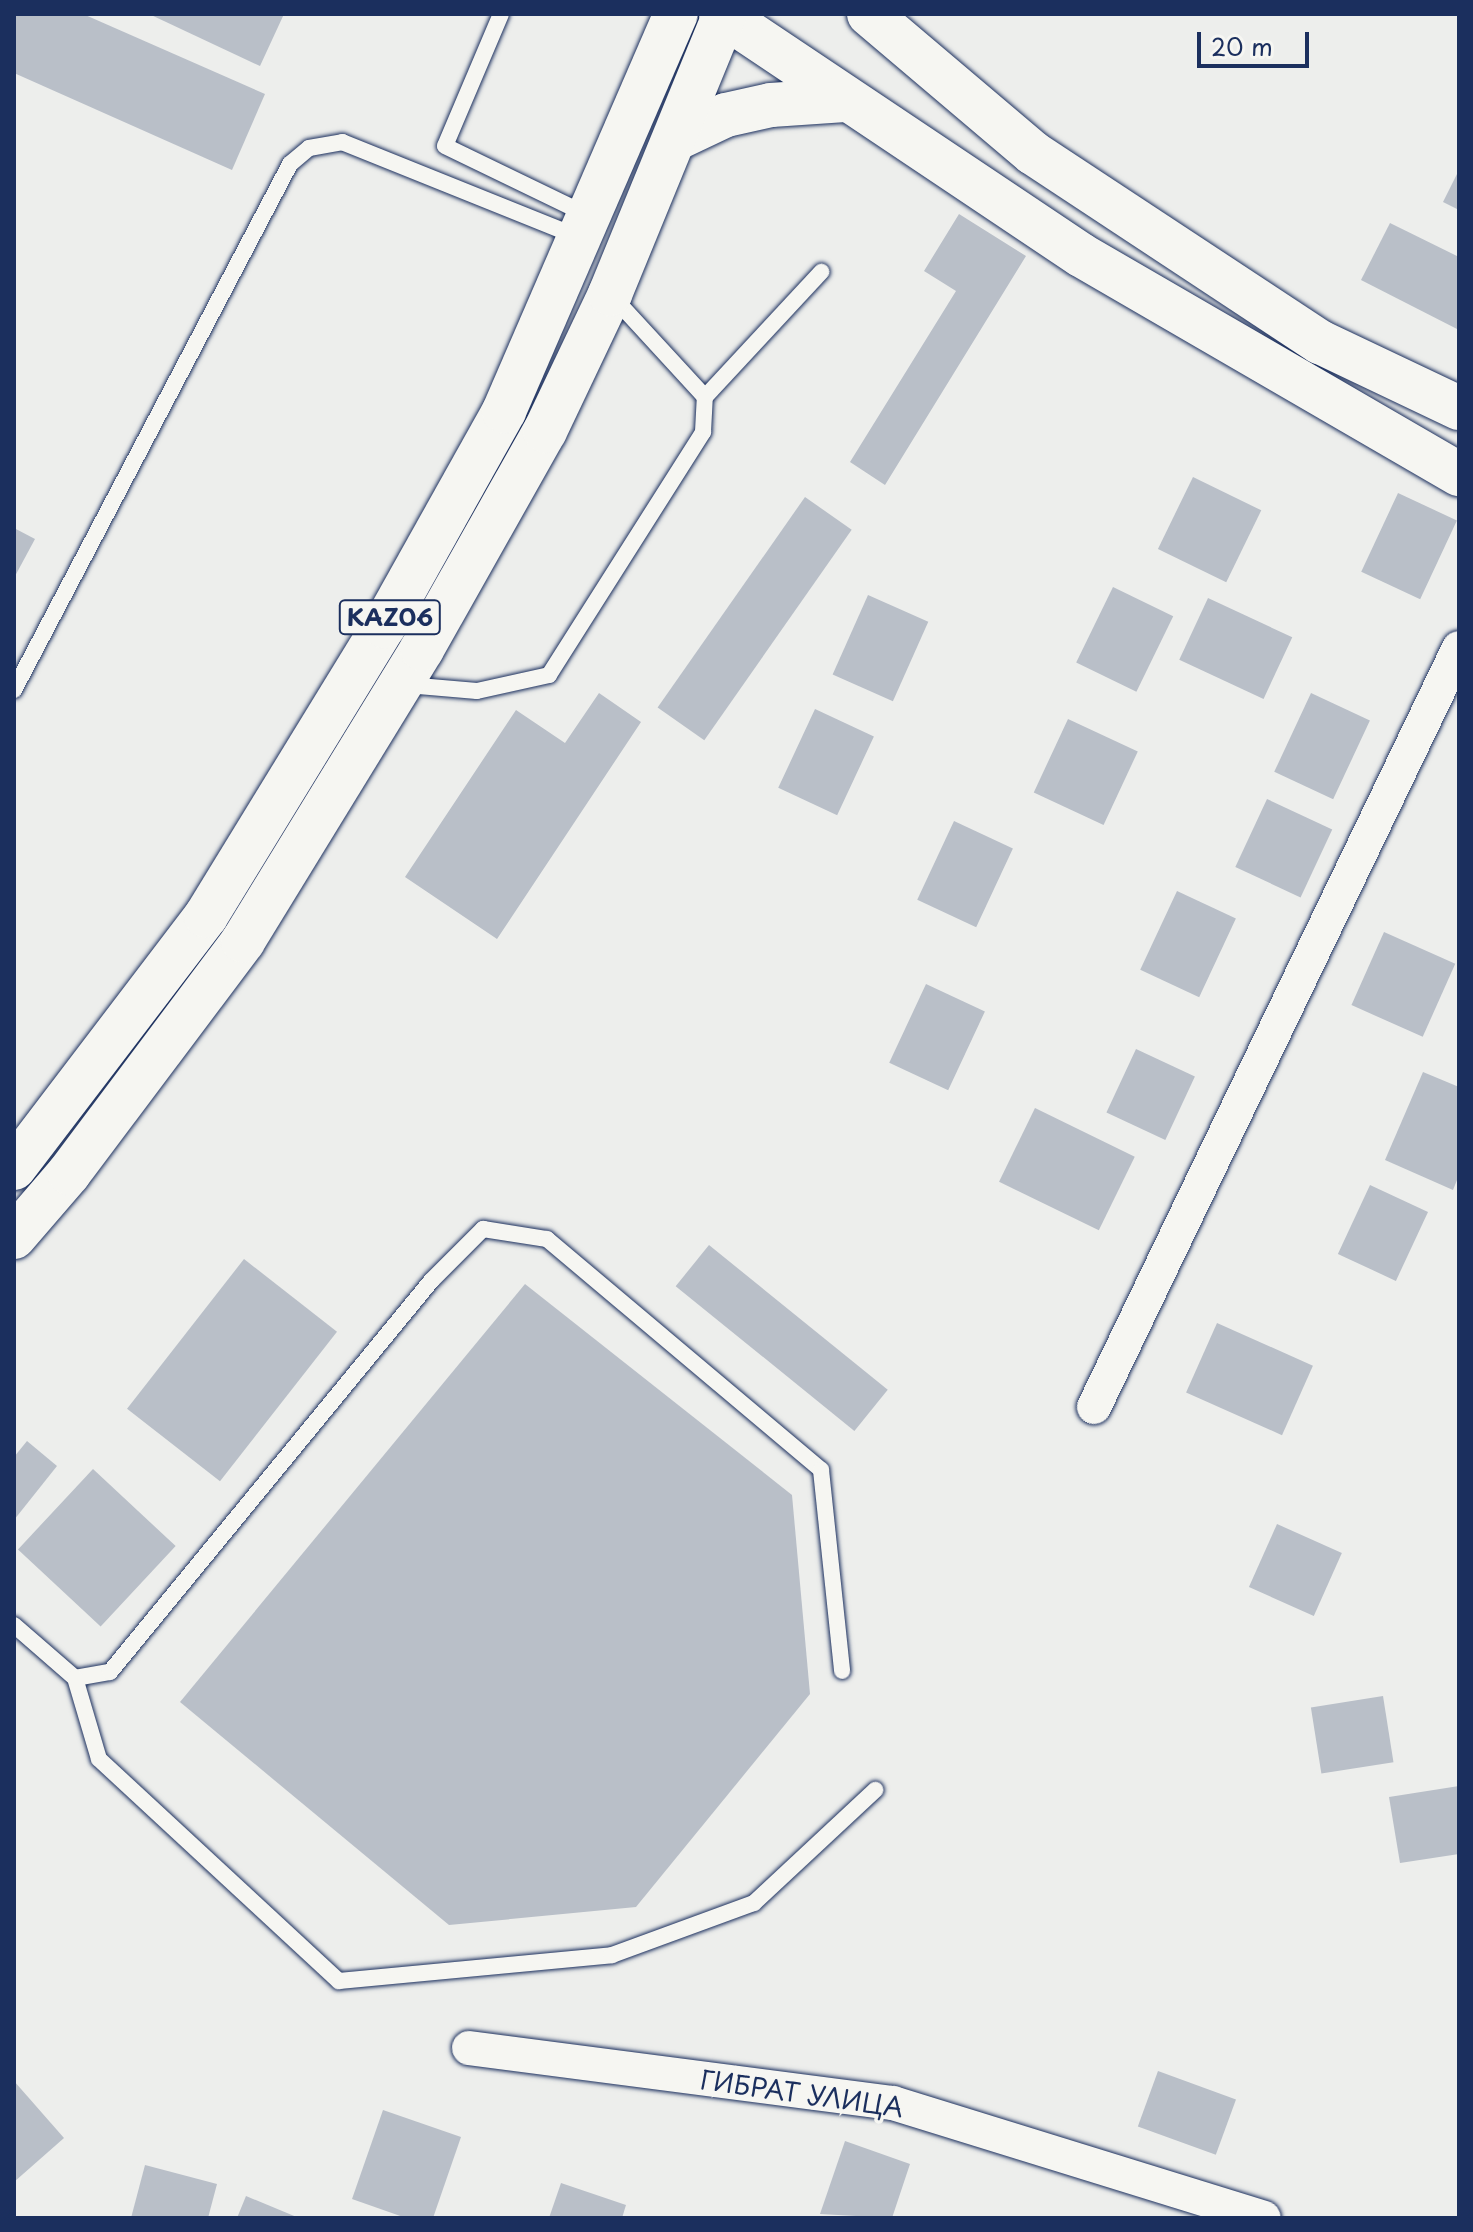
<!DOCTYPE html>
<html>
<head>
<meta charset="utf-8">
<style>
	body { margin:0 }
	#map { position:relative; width:1473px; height:2232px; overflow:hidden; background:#edeeec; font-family:"Playpen Sans",sans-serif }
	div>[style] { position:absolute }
	.building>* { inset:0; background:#b9bfc8; transform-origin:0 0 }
	.roads { filter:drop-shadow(0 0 2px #1b2f5e) drop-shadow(0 0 2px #1b2f5e) }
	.service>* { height:16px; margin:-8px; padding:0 8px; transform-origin:8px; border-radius:8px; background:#f6f6f2 }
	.minor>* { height:34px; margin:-17px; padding:0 17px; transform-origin:17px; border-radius:17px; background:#f6f6f2 }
	.primary>* { height:44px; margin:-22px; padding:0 22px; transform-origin:22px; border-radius:22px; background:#f6f6f2 }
	.trunk>* { height:44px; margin:-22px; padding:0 22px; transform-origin:22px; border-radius:22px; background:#f6f6f2 }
	span { translate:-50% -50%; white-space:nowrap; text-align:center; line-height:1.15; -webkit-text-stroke:7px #f6f6f2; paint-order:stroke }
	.shield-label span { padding:2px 6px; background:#f6f6f2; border:2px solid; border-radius:6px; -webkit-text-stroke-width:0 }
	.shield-label { font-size:24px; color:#1b2f5e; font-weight:700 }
	.street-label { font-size:26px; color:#1b2f5e }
	.frame { position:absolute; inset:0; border:16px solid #1b2f5e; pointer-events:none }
	.scale { position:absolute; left:1197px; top:32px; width:112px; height:36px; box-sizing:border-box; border:4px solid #1b2f5e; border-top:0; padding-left:10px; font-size:24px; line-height:28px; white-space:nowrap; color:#1b2f5e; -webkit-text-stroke:6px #f6f6f2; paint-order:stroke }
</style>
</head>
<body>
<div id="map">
	<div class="building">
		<div style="clip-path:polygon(14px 14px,83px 14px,265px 94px,232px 170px,14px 73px)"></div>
		<div style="clip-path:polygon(149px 14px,284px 14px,260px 66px)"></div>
		<div style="clip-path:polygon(1459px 170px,1459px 210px,1443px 202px)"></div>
		<div style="clip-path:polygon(959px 214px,1026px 256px,885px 485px,850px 462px,956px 291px,924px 271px)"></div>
		<div style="clip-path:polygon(1390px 223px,1459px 257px,1459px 330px,1361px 280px)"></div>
		<div style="left:1193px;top:477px;width:76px;height:80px;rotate:26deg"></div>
		<div style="left:1398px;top:493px;width:65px;height:87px;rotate:25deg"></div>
		<div style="left:805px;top:497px;width:57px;height:257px;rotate:35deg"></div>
		<div style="clip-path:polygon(14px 528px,35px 539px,14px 578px)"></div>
		<div style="left:1113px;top:587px;width:67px;height:84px;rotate:26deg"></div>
		<div style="left:868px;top:595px;width:66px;height:87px;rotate:24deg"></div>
		<div style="left:1208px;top:598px;width:93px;height:68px;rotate:25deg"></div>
		<div style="clip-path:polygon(599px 693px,641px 722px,497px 939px,405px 877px,516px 710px,565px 743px)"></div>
		<div style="left:1311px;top:693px;width:65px;height:87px;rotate:25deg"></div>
		<div style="left:815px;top:709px;width:65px;height:87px;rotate:25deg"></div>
		<div style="left:1068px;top:719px;width:77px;height:81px;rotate:25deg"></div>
		<div style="left:1267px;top:799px;width:72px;height:75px;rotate:25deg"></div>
		<div style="left:954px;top:821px;width:65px;height:87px;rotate:25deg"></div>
		<div style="left:1177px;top:891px;width:65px;height:87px;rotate:25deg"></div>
		<div style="left:1384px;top:932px;width:78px;height:80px;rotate:24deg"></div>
		<div style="left:926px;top:984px;width:65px;height:87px;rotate:25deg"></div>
		<div style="left:1136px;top:1049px;width:65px;height:70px;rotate:25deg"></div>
		<div style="clip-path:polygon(1423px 1072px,1459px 1087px,1459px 1175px,1453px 1190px,1385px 1160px)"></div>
		<div style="left:1035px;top:1108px;width:111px;height:82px;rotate:26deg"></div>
		<div style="left:1370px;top:1185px;width:64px;height:76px;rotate:25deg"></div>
		<div style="left:709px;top:1245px;width:230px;height:53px;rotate:39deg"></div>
		<div style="left:244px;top:1259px;width:118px;height:190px;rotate:38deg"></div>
		<div style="clip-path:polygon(525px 1284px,792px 1495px,810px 1694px,636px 1907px,449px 1925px,180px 1702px)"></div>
		<div style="left:1217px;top:1323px;width:105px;height:76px;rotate:24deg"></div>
		<div style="clip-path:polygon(27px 1441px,57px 1466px,14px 1520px,14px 1457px)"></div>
		<div style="left:93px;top:1469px;width:113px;height:110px;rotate:43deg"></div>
		<div style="left:1277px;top:1524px;width:71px;height:69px;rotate:24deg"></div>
		<div style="left:1383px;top:1696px;width:67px;height:73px;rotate:81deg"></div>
		<div style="clip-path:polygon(1459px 1786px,1459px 1854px,1400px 1863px,1389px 1797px)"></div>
		<div style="left:1158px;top:2071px;width:83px;height:59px;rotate:20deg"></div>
		<div style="clip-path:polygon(14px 2081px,64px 2138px,14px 2182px)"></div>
		<div style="clip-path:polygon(383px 2110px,461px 2137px,433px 2218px,406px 2218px,352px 2199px)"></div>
		<div style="clip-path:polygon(845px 2141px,910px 2164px,892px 2218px,820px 2214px)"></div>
		<div style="clip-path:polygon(145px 2165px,217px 2184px,208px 2218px,131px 2218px)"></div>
		<div style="clip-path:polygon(561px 2183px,626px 2205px,622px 2218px,549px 2218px)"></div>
		<div style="clip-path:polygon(246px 2196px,299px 2218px,237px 2218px)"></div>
	</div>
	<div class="roads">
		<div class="service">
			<div style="left:501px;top:14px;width:143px;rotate:113deg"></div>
			<div style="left:445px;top:146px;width:159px;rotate:25.8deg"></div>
			<div style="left:705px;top:397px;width:171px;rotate:-47.1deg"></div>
			<div style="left:407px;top:685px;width:70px;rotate:4.9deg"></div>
			<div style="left:477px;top:691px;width:74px;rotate:-12.5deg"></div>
			<div style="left:549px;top:675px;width:288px;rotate:-57.6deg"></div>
			<div style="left:703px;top:432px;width:35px;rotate:-87deg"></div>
			<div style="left:705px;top:397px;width:137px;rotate:-132.6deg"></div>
			<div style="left:14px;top:690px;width:594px;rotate:-62.31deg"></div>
			<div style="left:290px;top:164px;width:25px;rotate:-40deg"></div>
			<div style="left:309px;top:148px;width:34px;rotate:-10deg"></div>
			<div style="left:342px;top:142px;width:254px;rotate:21.9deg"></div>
			<div style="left:14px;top:1625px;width:81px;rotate:41deg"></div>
			<div style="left:75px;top:1678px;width:36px;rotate:-10deg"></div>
			<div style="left:110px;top:1672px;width:506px;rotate:-50.61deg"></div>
			<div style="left:431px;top:1281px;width:74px;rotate:-45deg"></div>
			<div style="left:483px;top:1229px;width:65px;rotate:8.9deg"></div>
			<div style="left:547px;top:1239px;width:358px;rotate:40.1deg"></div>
			<div style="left:821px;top:1470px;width:202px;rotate:84deg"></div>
			<div style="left:75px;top:1678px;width:84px;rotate:73.5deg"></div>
			<div style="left:99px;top:1759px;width:327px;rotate:42.8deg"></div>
			<div style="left:339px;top:1981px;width:274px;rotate:-5.4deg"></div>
			<div style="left:612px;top:1955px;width:151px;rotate:-20.1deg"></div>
			<div style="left:754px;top:1903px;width:166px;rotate:-43deg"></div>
		</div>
		<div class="minor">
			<div style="left:1094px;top:1407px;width:842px;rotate:-64.32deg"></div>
			<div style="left:469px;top:2048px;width:428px;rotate:7.4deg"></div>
			<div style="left:893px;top:2103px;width:388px;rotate:17.2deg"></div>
		</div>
		<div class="primary">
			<div style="left:721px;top:14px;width:433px;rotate:33.8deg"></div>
			<div style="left:1081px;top:255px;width:437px;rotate:30.1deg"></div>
			<div style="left:869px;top:14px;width:215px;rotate:40.3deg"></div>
			<div style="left:1033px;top:153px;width:344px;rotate:33.4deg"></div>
			<div style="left:1320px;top:342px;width:154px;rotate:25.4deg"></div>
			<div style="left:675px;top:139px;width:56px;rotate:-25.2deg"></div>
			<div style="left:726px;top:115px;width:46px;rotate:-12.5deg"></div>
			<div style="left:771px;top:105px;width:74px;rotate:-3.9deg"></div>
		</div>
		<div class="trunk">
			<div style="left:14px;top:1168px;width:317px;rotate:-52.7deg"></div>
			<div style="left:206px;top:916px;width:340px;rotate:-58.5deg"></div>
			<div style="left:384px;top:626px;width:246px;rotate:-60.8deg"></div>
			<div style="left:504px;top:411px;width:433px;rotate:-66.6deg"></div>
			<div style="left:14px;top:1237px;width:84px;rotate:-49.3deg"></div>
			<div style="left:69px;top:1173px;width:290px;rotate:-53.1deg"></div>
			<div style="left:243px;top:941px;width:342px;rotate:-58.5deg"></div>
			<div style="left:422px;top:649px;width:250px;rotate:-60.6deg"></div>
			<div style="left:545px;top:431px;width:152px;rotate:-64.6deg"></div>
			<div style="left:610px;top:294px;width:303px;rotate:-67.7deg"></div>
		</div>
	</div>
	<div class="shield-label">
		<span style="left:390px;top:617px">KАZ06</span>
	</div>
	<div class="street-label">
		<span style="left:802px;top:2093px;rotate:8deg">ГИБРАТ УЛИЦА</span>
	</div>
	<div class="frame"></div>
	<div class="scale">20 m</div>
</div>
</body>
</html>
